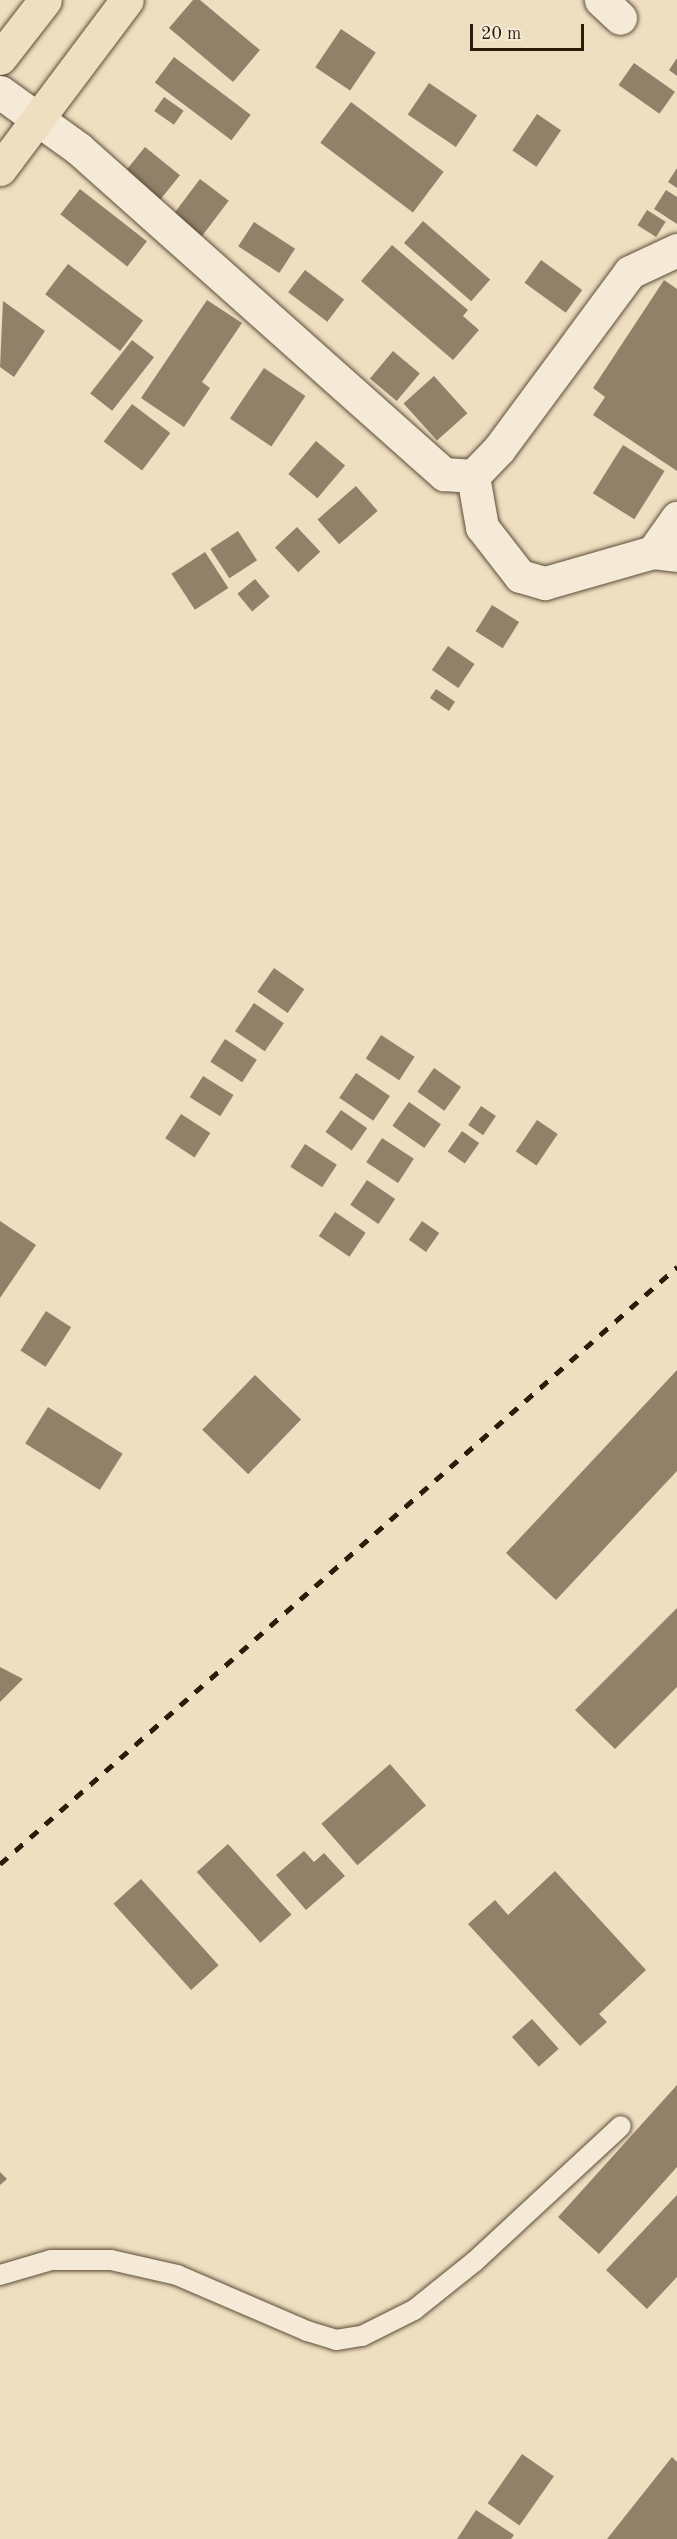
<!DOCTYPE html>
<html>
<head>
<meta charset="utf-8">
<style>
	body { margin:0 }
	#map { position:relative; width:677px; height:2539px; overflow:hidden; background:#efdfc1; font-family:"Old Standard TT",serif }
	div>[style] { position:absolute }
	.building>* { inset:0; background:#918169; transform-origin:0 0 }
	.roads { filter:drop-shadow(0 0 2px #5c4d37) drop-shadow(0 0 2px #5c4d37) }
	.lane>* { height:20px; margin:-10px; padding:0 10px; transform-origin:10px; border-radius:10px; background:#f5ead7 }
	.street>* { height:33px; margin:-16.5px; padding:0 16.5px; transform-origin:16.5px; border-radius:16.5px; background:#f5ead7 }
	.primary>* { height:33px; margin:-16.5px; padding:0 16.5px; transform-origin:16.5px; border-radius:16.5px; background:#efdfc1 }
	.rail>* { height:4.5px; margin-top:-2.25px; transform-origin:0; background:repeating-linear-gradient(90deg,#2b1c09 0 10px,transparent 0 20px) }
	span { translate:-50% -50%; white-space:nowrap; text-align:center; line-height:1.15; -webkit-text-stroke:4.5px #f5ead7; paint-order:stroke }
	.scale { position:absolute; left:470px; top:24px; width:114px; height:27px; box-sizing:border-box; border:3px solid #2b1c09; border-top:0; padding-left:8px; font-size:18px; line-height:21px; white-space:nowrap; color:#2b1c09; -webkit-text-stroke:4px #f5ead7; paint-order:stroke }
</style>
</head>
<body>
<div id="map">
	<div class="building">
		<div style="clip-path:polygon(193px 0,200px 0,260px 50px,233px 82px,169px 28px)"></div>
		<div style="left:341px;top:29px;width:42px;height:46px;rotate:34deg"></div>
		<div style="left:174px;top:57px;width:96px;height:32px;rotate:37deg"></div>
		<div style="clip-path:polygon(677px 58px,677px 76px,669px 70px)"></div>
		<div style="left:634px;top:63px;width:50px;height:27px;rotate:35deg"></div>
		<div style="left:429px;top:83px;width:58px;height:38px;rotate:34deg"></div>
		<div style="left:164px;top:97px;width:24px;height:17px;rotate:35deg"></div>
		<div style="left:351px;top:102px;width:116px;height:51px;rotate:37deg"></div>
		<div style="left:537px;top:114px;width:29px;height:44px;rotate:34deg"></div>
		<div style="left:145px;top:147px;width:45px;height:36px;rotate:39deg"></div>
		<div style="clip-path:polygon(677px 168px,677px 188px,668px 182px)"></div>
		<div style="left:200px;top:179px;width:36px;height:45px;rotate:37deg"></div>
		<div style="left:80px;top:189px;width:85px;height:32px;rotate:38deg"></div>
		<div style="clip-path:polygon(666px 190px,677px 197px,677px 224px,654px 209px)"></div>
		<div style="left:647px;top:210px;width:22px;height:18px;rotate:32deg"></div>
		<div style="left:423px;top:221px;width:89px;height:29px;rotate:41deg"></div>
		<div style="left:254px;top:222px;width:49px;height:29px;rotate:33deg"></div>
		<div style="clip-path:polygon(392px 245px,468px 310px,463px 316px,479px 330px,453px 360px,361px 281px)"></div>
		<div style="left:541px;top:260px;width:51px;height:28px;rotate:36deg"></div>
		<div style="left:68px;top:264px;width:94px;height:38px;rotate:37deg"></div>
		<div style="left:305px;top:270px;width:49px;height:28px;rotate:37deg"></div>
		<div style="clip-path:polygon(664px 280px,677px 289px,677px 471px,593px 415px,605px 397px,593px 388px)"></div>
		<div style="clip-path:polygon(207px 300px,242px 323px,202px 382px,210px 388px,184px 427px,141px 398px)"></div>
		<div style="clip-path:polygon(3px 301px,45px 331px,14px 377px,0 367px)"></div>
		<div style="left:132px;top:340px;width:28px;height:68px;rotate:38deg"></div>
		<div style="left:393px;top:351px;width:35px;height:36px;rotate:40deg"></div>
		<div style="left:264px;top:368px;width:50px;height:61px;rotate:34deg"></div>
		<div style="left:434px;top:376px;width:50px;height:41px;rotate:48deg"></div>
		<div style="left:132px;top:404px;width:48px;height:47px;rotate:37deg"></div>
		<div style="left:316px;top:441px;width:38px;height:43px;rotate:40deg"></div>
		<div style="left:623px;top:445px;width:49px;height:57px;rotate:32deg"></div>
		<div style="left:356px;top:486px;width:33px;height:51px;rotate:49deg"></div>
		<div style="left:297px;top:527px;width:34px;height:30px;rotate:47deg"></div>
		<div style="left:238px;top:531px;width:35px;height:33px;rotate:57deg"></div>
		<div style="left:205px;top:552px;width:43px;height:40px;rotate:57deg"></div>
		<div style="left:255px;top:579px;width:23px;height:23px;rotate:50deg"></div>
		<div style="left:492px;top:605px;width:32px;height:31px;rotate:32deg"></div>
		<div style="left:448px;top:646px;width:32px;height:29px;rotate:34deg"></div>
		<div style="left:436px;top:689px;width:23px;height:11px;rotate:34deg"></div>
		<div style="left:274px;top:968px;width:37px;height:29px;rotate:35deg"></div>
		<div style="left:254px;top:1003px;width:36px;height:34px;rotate:34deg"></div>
		<div style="left:381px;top:1035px;width:40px;height:28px;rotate:33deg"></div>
		<div style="left:225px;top:1039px;width:38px;height:27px;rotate:33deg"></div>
		<div style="left:434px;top:1068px;width:33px;height:29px;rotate:35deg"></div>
		<div style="left:356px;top:1073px;width:41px;height:30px;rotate:34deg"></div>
		<div style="left:203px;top:1076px;width:36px;height:25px;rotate:32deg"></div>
		<div style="left:409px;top:1102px;width:39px;height:29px;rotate:35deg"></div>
		<div style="left:481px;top:1106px;width:18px;height:23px;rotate:34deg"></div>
		<div style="left:341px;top:1110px;width:32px;height:27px;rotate:35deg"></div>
		<div style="left:181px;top:1114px;width:35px;height:29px;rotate:33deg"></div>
		<div style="left:537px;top:1120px;width:25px;height:38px;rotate:34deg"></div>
		<div style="left:462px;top:1131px;width:21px;height:25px;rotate:35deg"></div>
		<div style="left:382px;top:1138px;width:38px;height:29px;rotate:33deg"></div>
		<div style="left:305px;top:1144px;width:38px;height:27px;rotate:33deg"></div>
		<div style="left:367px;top:1180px;width:34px;height:30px;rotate:34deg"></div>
		<div style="left:335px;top:1212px;width:37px;height:29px;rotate:34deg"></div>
		<div style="clip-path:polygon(0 1221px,36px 1245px,0 1298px)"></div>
		<div style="left:422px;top:1221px;width:21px;height:23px;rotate:35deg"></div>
		<div style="left:46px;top:1311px;width:30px;height:47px;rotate:33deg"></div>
		<div style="clip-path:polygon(677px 1370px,677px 1471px,556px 1600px,506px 1553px)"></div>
		<div style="left:255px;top:1375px;width:64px;height:76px;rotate:44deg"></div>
		<div style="left:48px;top:1407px;width:88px;height:43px;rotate:32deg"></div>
		<div style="clip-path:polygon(677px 1608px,677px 1687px,615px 1749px,575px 1710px)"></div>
		<div style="clip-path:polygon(0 1667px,23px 1679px,0 1702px)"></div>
		<div style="left:390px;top:1764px;width:55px;height:91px;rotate:49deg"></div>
		<div style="left:228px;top:1844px;width:95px;height:42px;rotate:48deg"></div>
		<div style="clip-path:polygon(304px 1851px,314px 1862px,324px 1853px,345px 1876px,306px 1910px,276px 1875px)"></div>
		<div style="clip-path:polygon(555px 1871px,646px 1970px,599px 2014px,607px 2022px,580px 2046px,468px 1924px,495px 1900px,508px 1915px)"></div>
		<div style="left:141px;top:1879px;width:116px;height:37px;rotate:48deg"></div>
		<div style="left:532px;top:2019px;width:40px;height:27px;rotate:48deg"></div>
		<div style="clip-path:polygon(677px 2085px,677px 2167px,599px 2254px,558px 2217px)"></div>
		<div style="clip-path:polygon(0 2172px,7px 2179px,0 2185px)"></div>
		<div style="clip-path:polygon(677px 2195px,677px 2277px,647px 2309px,606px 2270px)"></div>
		<div style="left:522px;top:2454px;width:39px;height:60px;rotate:35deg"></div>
		<div style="clip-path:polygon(672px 2457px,677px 2462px,677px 2539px,607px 2539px)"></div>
		<div style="clip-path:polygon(476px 2510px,514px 2535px,511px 2539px,457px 2539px)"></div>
	</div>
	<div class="roads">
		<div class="lane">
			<div style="left:0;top:2275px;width:53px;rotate:-16.4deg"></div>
			<div style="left:51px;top:2260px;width:60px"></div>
			<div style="left:111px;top:2260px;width:68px;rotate:12.8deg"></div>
			<div style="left:177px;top:2275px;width:142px;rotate:23.3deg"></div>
			<div style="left:307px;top:2331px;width:30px;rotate:17deg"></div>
			<div style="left:336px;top:2340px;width:26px;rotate:-9deg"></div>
			<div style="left:362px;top:2336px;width:58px;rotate:-26.6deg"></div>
			<div style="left:414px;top:2310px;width:77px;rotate:-38.7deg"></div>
			<div style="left:474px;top:2262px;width:200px;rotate:-42.8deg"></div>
		</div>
		<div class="street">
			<div style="left:601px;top:0;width:26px;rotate:43deg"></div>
			<div style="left:0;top:92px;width:97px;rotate:35.8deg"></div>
			<div style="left:79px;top:149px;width:489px;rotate:41.7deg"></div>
			<div style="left:444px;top:474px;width:29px;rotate:4deg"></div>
			<div style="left:473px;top:476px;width:37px;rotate:-46deg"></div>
			<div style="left:499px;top:449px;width:220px;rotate:-53.5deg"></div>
			<div style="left:630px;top:272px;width:52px;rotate:-25.1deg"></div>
			<div style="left:473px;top:476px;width:52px;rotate:80deg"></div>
			<div style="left:482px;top:527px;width:62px;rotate:52.2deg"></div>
			<div style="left:520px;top:576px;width:26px;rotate:16deg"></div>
			<div style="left:545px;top:583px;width:112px;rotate:-16deg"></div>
			<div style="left:653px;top:552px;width:24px;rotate:7deg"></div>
			<div style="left:653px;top:552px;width:42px;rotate:-54.8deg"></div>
		</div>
		<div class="primary">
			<div style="left:0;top:58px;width:73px;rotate:-52.2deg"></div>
			<div style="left:0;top:169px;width:211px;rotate:-53.1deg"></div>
		</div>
	</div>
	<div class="rail">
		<div style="left:0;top:1864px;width:903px;rotate:-41.41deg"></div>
	</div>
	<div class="scale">20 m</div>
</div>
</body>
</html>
